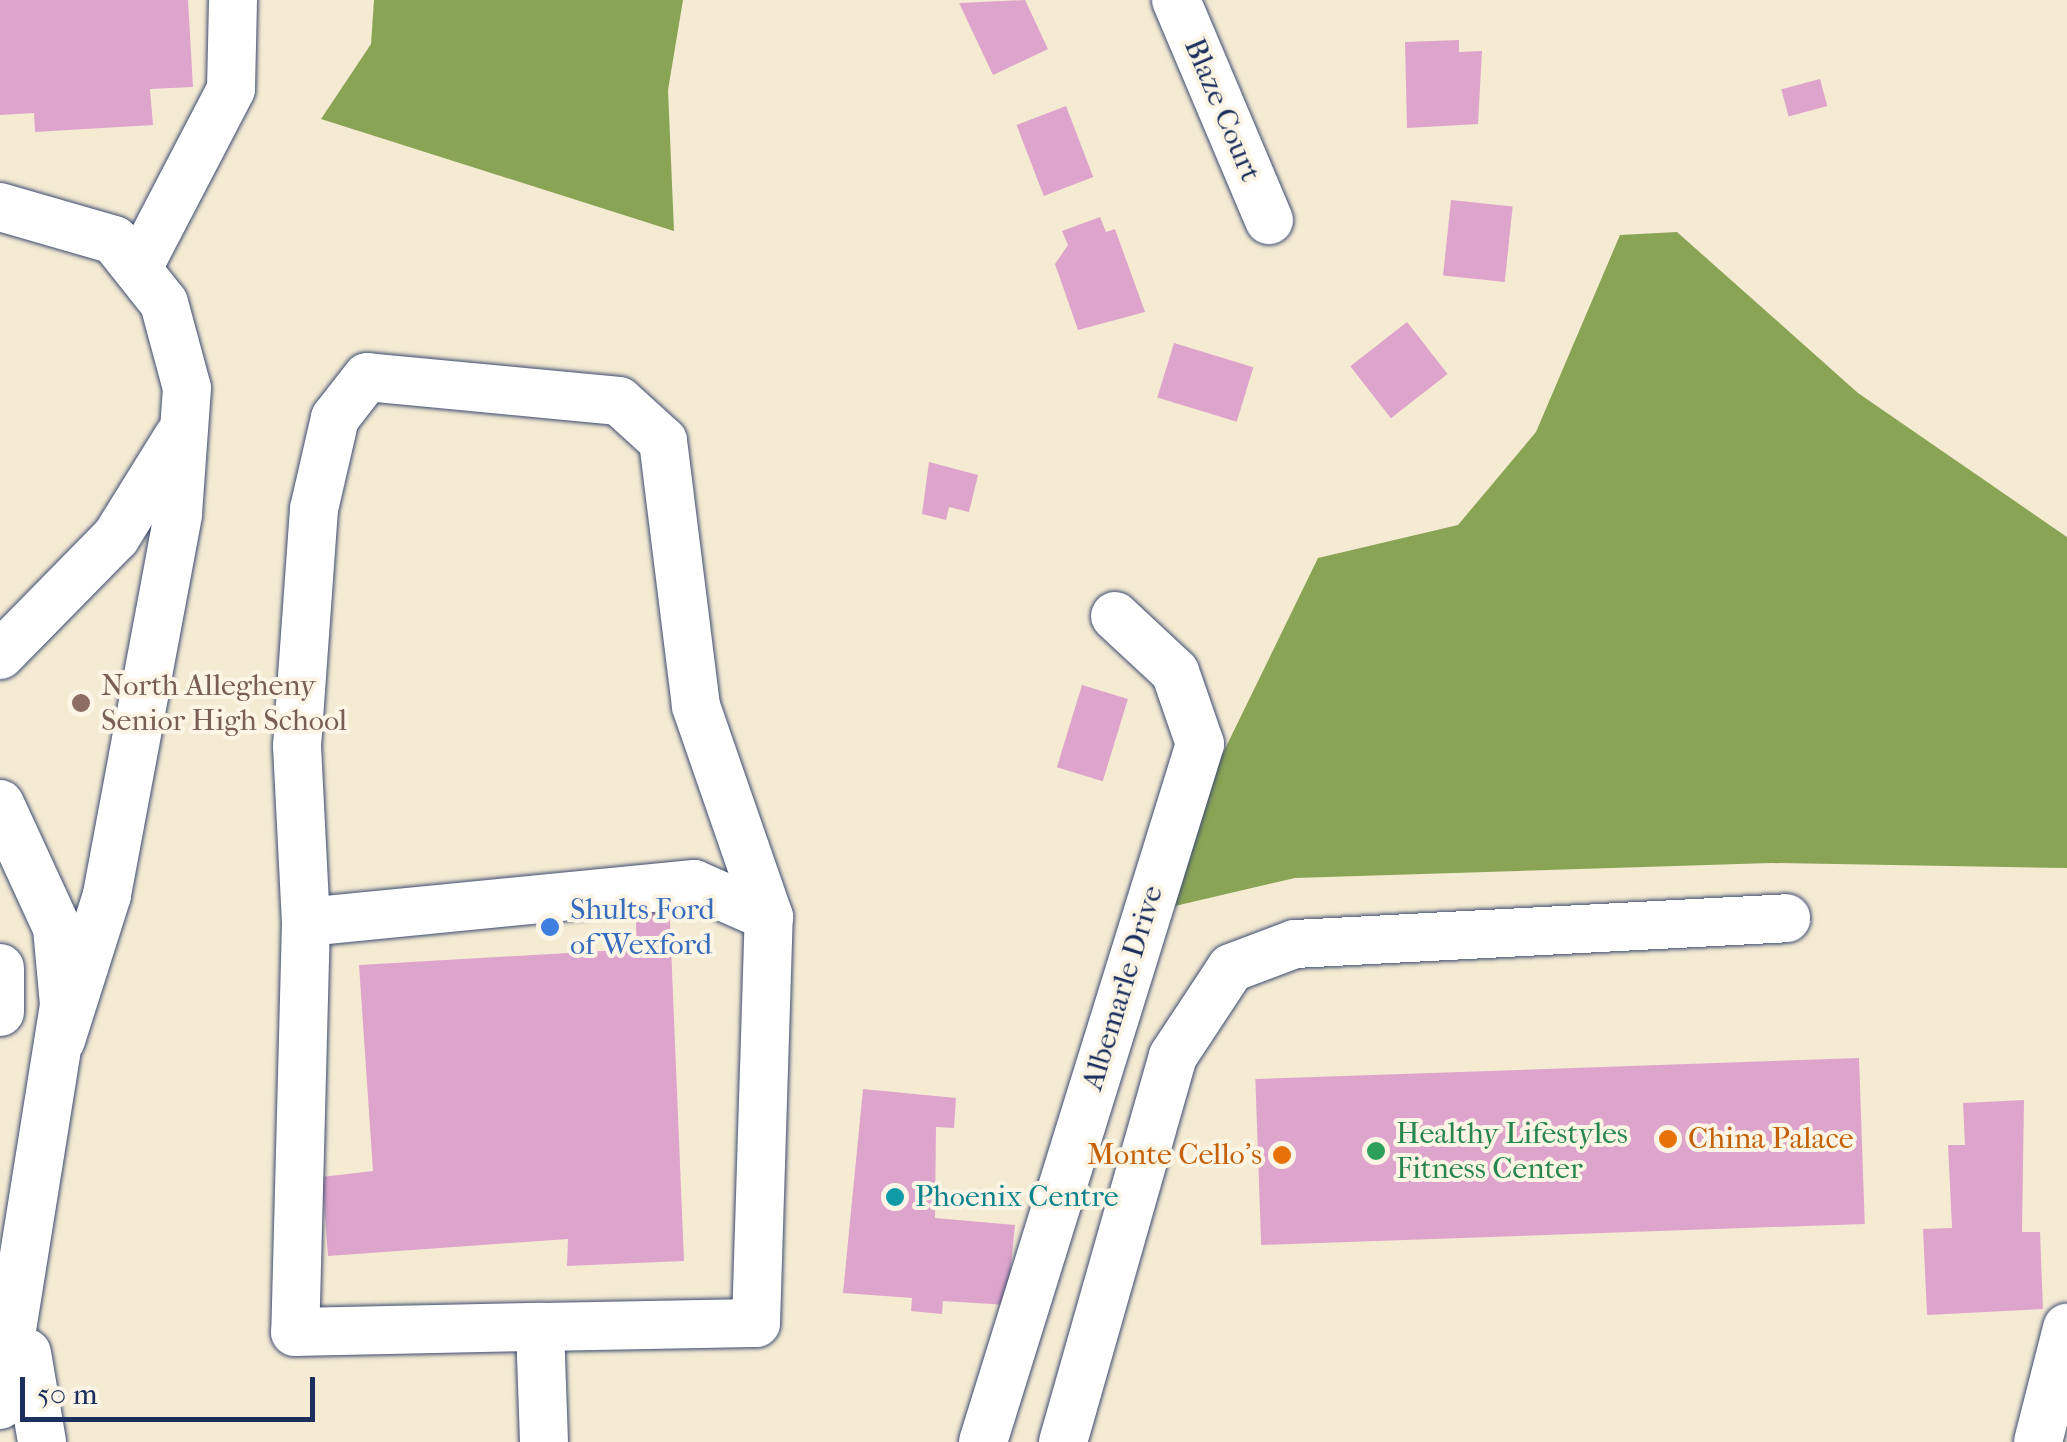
<!DOCTYPE html>
<html>
<head>
<meta charset="utf-8">
<style>
	body { margin:0 }
	#map { position:relative; width:2067px; height:1442px; overflow:hidden; background:#f5ebd3; font-family:"IM FELL French Canon",serif }
	div>[style] { position:absolute }
	.forest>* { inset:0; background:#8aa456 }
	.building>* { inset:0; background:#dea5cc; transform-origin:0 0 }
	.roads { filter:drop-shadow(0 0 2px #3c4b70) drop-shadow(0 0 2px #3c4b70) }
	.minor>* { height:48px; margin:-24px; padding:0 24px; transform-origin:24px; border-radius:24px; background:#fff }
	.dots>* { width:28px; height:28px; translate:-50% -50%; box-sizing:border-box; border:5px solid #fcf5e5; border-radius:50% }
	span { translate:-50% -50%; white-space:nowrap; text-align:center; line-height:1.15; -webkit-text-stroke:8px #fcf5e5; paint-order:stroke }
	.street-label { font-size:30px; color:#1b2f5e }
	.education-label { font-size:30px; color:#785e54 }
	.left { translate:0 -50%; text-align:left }
	.shop-label { font-size:30px; color:#366cbe }
	.leisure-label { font-size:30px; color:#27864d }
	.food-label { font-size:30px; color:#c56008 }
	.right { translate:-100% -50%; text-align:right }
	.culture-label { font-size:30px; color:#0d838f }
	.scale { position:absolute; left:20px; top:1377px; width:295px; height:45px; box-sizing:border-box; border:5px solid #1b2f5e; border-top:0; padding-left:12px; font-size:30px; line-height:35px; white-space:nowrap; color:#1b2f5e; -webkit-text-stroke:8px #fcf5e5; paint-order:stroke }
</style>
</head>
<body>
<div id="map">
	<div class="forest">
		<div style="clip-path:polygon(374px 0,683px 0,668px 90px,674px 231px,321px 119px,371px 44px)"></div>
		<div style="clip-path:polygon(1677px 232px,1858px 393px,2067px 537px,2067px 868px,1771px 863px,1295px 878px,1145px 913px,1318px 558px,1458px 525px,1536px 432px,1620px 235px)"></div>
	</div>
	<div class="building">
		<div style="clip-path:polygon(0 0,188px 0,193px 87px,150px 89px,153px 125px,35px 132px,34px 113px,0 115px)"></div>
		<div style="clip-path:polygon(1025px 0,1048px 49px,993px 75px,959px 3px)"></div>
		<div style="clip-path:polygon(1459px 40px,1459px 52px,1482px 51px,1478px 124px,1407px 128px,1405px 42px)"></div>
		<div style="left:1820px;top:79px;width:28px;height:40px;rotate:75deg"></div>
		<div style="left:1066px;top:106px;width:76px;height:53px;rotate:69deg"></div>
		<div style="left:1451px;top:200px;width:62px;height:76px;rotate:6deg"></div>
		<div style="clip-path:polygon(1100px 217px,1106px 232px,1115px 229px,1145px 312px,1078px 330px,1055px 264px,1068px 245px,1062px 231px)"></div>
		<div style="left:1407px;top:322px;width:66px;height:72px;rotate:52deg"></div>
		<div style="left:1174px;top:343px;width:83px;height:57px;rotate:17deg"></div>
		<div style="clip-path:polygon(929px 462px,978px 475px,969px 512px,949px 507px,946px 520px,922px 514px)"></div>
		<div style="left:1082px;top:685px;width:48px;height:86px;rotate:17deg"></div>
		<div style="clip-path:polygon(669px 898px,684px 1261px,567px 1266px,568px 1239px,328px 1256px,322px 1177px,373px 1171px,359px 965px,637px 949px,635px 900px)"></div>
		<div style="left:1859px;top:1058px;width:166px;height:604px;rotate:88deg"></div>
		<div style="clip-path:polygon(863px 1089px,956px 1098px,954px 1128px,936px 1127px,935px 1218px,1015px 1225px,1007px 1305px,943px 1301px,942px 1314px,911px 1311px,912px 1298px,843px 1293px)"></div>
		<div style="clip-path:polygon(2024px 1100px,2022px 1232px,2040px 1232px,2043px 1309px,1927px 1315px,1923px 1229px,1952px 1228px,1948px 1145px,1965px 1145px,1963px 1103px)"></div>
	</div>
	<div class="roads">
		<div class="minor">
			<div style="left:1176px;top:0;width:239px;rotate:67.1deg"></div>
			<div style="left:0;top:207px;width:119px;rotate:16.1deg"></div>
			<div style="left:114px;top:240px;width:80px;rotate:51.6deg"></div>
			<div style="left:164px;top:303px;width:88px;rotate:74.9deg"></div>
			<div style="left:187px;top:388px;width:127px;rotate:94.1deg"></div>
			<div style="left:178px;top:515px;width:387px;rotate:100.6deg"></div>
			<div style="left:107px;top:895px;width:152px;rotate:107.6deg"></div>
			<div style="left:139px;top:266px;width:199px;rotate:-62.5deg"></div>
			<div style="left:231px;top:89px;width:89px;rotate:-88.7deg"></div>
			<div style="left:0;top:655px;width:165px;rotate:-45.5deg"></div>
			<div style="left:116px;top:537px;width:118px;rotate:-58.2deg"></div>
			<div style="left:0;top:804px;width:136px;rotate:65.3deg"></div>
			<div style="left:57px;top:928px;width:77px;rotate:84.8deg"></div>
			<div style="left:64px;top:1005px;width:405px;rotate:99.1deg"></div>
			<div style="left:306px;top:922px;width:410px;rotate:91.5deg"></div>
			<div style="left:295px;top:1332px;width:245px;rotate:-1.2deg"></div>
			<div style="left:0;top:968px;width:44px;rotate:90deg"></div>
			<div style="left:27px;top:1353px;width:90px;rotate:80.4deg"></div>
			<div style="left:544px;top:1442px;width:115px;rotate:-92deg"></div>
			<div style="left:540px;top:1327px;width:216px;rotate:-1.1deg"></div>
			<div style="left:756px;top:1323px;width:406px;rotate:-88.2deg"></div>
			<div style="left:769px;top:917px;width:223px;rotate:-109.1deg"></div>
			<div style="left:696px;top:706px;width:267px;rotate:-97.1deg"></div>
			<div style="left:663px;top:441px;width:59px;rotate:-137.7deg"></div>
			<div style="left:619px;top:401px;width:253px;rotate:-174.6deg"></div>
			<div style="left:367px;top:377px;width:52px;rotate:128deg"></div>
			<div style="left:335px;top:418px;width:93px;rotate:103deg"></div>
			<div style="left:314px;top:509px;width:238px;rotate:94.1deg"></div>
			<div style="left:297px;top:746px;width:176px;rotate:87.1deg"></div>
			<div style="left:306px;top:922px;width:390px;rotate:-5.6deg"></div>
			<div style="left:694px;top:884px;width:82px;rotate:23.7deg"></div>
			<div style="left:983px;top:1442px;width:731px;rotate:-72.73deg"></div>
			<div style="left:1200px;top:744px;width:76px;rotate:-109.1deg"></div>
			<div style="left:1175px;top:672px;width:82px;rotate:-137deg"></div>
			<div style="left:1063px;top:1442px;width:401px;rotate:-74.1deg"></div>
			<div style="left:1173px;top:1056px;width:105px;rotate:-56.6deg"></div>
			<div style="left:1231px;top:968px;width:68px;rotate:-20.6deg"></div>
			<div style="left:1295px;top:944px;width:492px;rotate:-3deg"></div>
			<div style="left:2038px;top:1442px;width:118px;rotate:-75.7deg"></div>
		</div>
	</div>
	<div class="dots">
		<div style="left:81px;top:703px;background:#8d6e63"></div>
		<div style="left:550px;top:927px;background:#3f7fe0"></div>
		<div style="left:1668px;top:1139px;background:#e8710a"></div>
		<div style="left:1376px;top:1151px;background:#2e9e5b"></div>
		<div style="left:1282px;top:1155px;background:#e8710a"></div>
		<div style="left:895px;top:1197px;background:#0f9aa8"></div>
	</div>
	<div class="street-label">
		<span style="left:1222px;top:110px;rotate:67deg">Blaze Court</span>
		<span style="left:1123px;top:988px;rotate:-73deg">Albemarle Drive</span>
	</div>
	<div class="education-label">
		<span class="left" style="left:101px;top:703px">North Allegheny<br>Senior High School</span>
	</div>
	<div class="shop-label">
		<span class="left" style="left:570px;top:927px">Shults Ford<br>of Wexford</span>
	</div>
	<div class="leisure-label">
		<span class="left" style="left:1396px;top:1151px">Healthy Lifestyles<br>Fitness Center</span>
	</div>
	<div class="food-label">
		<span class="left" style="left:1688px;top:1139px">China Palace</span>
		<span class="right" style="left:1262px;top:1155px">Monte Cello's</span>
	</div>
	<div class="culture-label">
		<span class="left" style="left:915px;top:1197px">Phoenix Centre</span>
	</div>
	<div class="scale">50 m</div>
</div>
</body>
</html>
